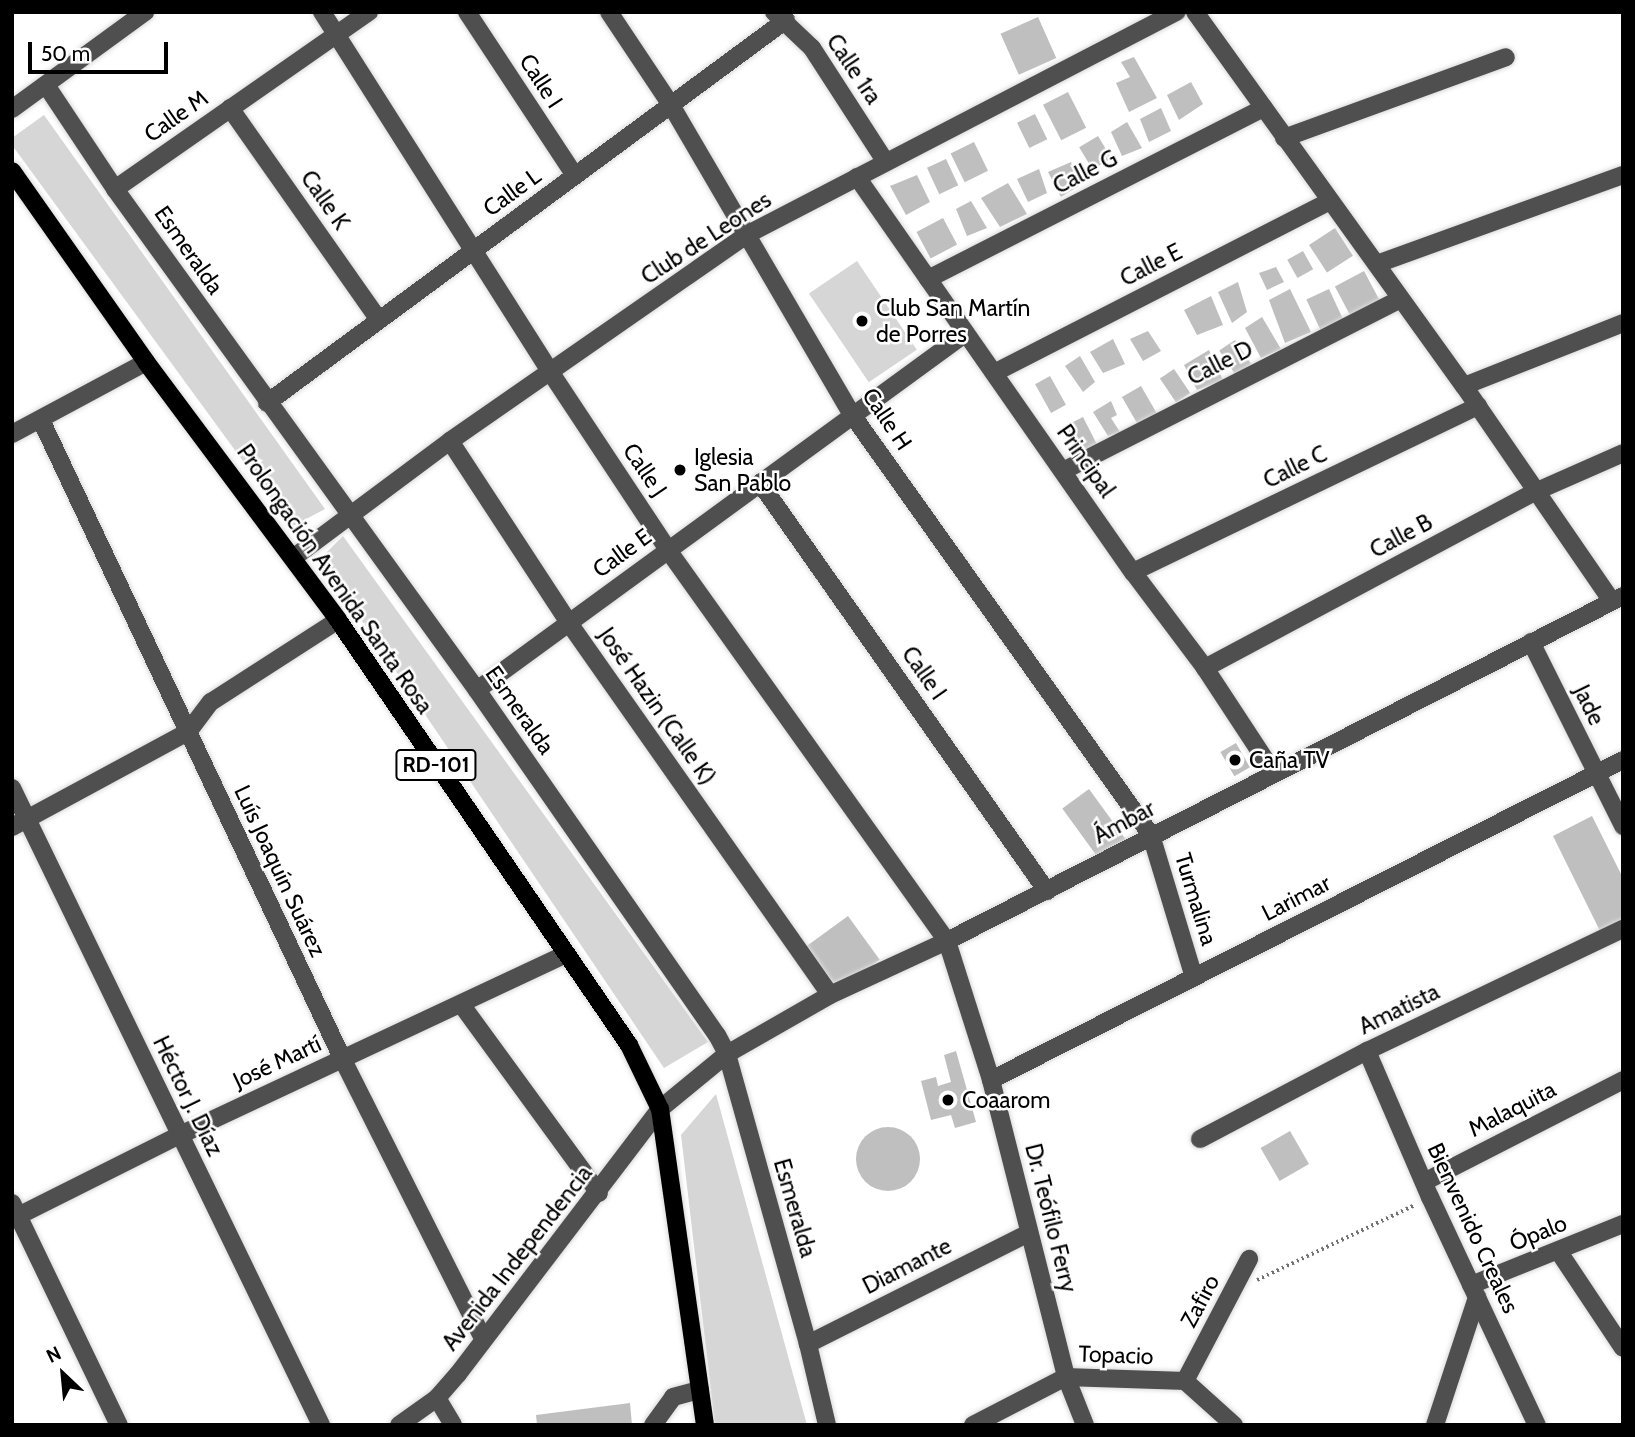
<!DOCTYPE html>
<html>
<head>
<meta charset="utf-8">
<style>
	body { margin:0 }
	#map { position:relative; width:1635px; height:1437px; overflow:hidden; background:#fff; font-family:Cabin,sans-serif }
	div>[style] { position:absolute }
	.green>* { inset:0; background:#d6d6d6; transform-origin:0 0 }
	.building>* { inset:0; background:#bfbfbf; transform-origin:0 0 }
	.round { border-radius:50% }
	.path>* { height:3.5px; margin-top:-1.75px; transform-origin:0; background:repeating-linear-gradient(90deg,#717171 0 2px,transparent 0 5.5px) }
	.roads { filter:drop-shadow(0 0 2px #dbdbdb) drop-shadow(0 0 2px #dbdbdb) }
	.minor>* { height:18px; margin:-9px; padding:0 9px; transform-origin:9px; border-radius:9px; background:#4f4f4f }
	.major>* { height:18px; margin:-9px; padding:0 9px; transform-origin:9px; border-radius:9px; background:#000 }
	.dots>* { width:19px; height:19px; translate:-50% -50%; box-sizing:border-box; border:4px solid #fff; border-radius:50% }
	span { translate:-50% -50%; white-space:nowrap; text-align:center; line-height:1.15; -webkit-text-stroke:5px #fff; paint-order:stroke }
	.shield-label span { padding:2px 5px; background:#fff; border:2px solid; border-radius:5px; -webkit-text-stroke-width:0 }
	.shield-label { font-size:21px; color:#000; font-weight:700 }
	.street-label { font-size:23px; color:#000 }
	.poi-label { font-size:23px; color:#000 }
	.left { translate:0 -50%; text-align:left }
	.frame { position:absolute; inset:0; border:14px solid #000; pointer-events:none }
	.north { position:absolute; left:28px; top:1339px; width:70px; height:70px; -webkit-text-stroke:5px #fff; paint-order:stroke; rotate:334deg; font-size:19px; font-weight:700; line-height:28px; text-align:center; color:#000 }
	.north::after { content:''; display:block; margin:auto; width:24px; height:32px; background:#000; clip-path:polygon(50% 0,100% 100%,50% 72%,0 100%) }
	.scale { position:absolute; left:28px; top:42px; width:140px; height:32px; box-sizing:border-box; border:4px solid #000; border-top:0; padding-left:9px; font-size:21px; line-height:24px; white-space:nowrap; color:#000; -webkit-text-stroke:5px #fff; paint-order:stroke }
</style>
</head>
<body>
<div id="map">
	<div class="green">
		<div style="clip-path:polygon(44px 115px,325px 509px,291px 527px,12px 145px,12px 138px)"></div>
		<div style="left:857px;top:261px;width:107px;height:58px;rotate:56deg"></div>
		<div style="clip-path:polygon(343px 536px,708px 1042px,664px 1068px,320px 559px)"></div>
		<div style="clip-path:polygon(716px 1094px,758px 1247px,807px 1425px,715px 1425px,681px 1135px)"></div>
	</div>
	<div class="building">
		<div style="left:1038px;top:17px;width:45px;height:41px;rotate:66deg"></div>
		<div style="clip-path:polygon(1134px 57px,1157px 98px,1129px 112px,1116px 83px,1130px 77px,1121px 62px)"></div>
		<div style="clip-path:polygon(1191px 82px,1203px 104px,1179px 120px,1167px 95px)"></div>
		<div style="left:1068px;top:92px;width:40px;height:28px;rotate:63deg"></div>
		<div style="clip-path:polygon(1161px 108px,1171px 131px,1149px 142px,1140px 119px)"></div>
		<div style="left:1035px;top:114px;width:28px;height:20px;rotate:64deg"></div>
		<div style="clip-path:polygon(1127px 122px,1142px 148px,1122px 156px,1111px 132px)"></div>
		<div style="left:1098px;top:136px;width:26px;height:22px;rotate:59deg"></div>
		<div style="left:974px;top:142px;width:32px;height:26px;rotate:64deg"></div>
		<div style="left:946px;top:159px;width:29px;height:21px;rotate:65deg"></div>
		<div style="clip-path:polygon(1071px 162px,1079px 186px,1061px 197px,1048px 172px)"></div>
		<div style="clip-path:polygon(1039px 169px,1047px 193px,1028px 202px,1017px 179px)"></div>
		<div style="clip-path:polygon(917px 175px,930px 202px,906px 215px,890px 186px)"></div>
		<div style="clip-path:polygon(1008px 183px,1027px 214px,1000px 227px,981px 198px)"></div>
		<div style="clip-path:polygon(971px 201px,987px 228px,967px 236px,956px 209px)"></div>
		<div style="left:943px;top:218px;width:30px;height:30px;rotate:62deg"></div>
		<div style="left:1335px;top:228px;width:33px;height:31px;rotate:57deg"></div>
		<div style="left:1303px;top:251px;width:21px;height:18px;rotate:61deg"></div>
		<div style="clip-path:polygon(1276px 267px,1284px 282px,1267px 290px,1259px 273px)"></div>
		<div style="left:1364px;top:271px;width:36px;height:33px;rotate:62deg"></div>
		<div style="clip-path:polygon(1238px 282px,1247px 312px,1232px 323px,1218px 292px)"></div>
		<div style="clip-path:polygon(1290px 289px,1311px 332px,1285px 343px,1269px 300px)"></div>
		<div style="left:1329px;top:289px;width:33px;height:25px;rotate:65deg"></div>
		<div style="clip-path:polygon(1211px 296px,1223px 325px,1197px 335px,1184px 310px)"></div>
		<div style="clip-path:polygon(1262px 317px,1281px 349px,1261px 358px,1245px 328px)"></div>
		<div style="clip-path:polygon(1148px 331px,1161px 351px,1143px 361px,1130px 339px)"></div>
		<div style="clip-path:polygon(1113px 339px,1125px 364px,1103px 373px,1090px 352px)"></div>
		<div style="left:1235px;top:340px;width:29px;height:19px;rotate:56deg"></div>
		<div style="clip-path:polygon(1209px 350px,1223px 380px,1197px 390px,1184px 365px)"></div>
		<div style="clip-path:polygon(1080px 356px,1095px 382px,1083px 392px,1065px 366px)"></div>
		<div style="left:1174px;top:369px;width:29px;height:17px;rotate:56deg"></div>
		<div style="left:1050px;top:376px;width:33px;height:17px;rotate:61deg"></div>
		<div style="left:1141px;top:386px;width:32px;height:22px;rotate:60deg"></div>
		<div style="clip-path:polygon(1111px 401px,1117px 415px,1111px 418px,1120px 432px,1108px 436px,1093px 412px)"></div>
		<div style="left:1083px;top:417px;width:30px;height:21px;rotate:63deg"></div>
		<div style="left:1236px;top:743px;width:28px;height:18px;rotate:60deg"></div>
		<div style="left:1089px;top:789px;width:64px;height:33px;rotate:54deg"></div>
		<div style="clip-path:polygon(1592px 816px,1623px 878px,1623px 920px,1600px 931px,1553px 836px)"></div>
		<div style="left:848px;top:916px;width:54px;height:51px;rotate:54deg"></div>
		<div style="clip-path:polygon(956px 1051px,976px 1122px,955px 1128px,951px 1115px,931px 1120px,921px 1081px,936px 1077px,938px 1086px,951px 1082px,944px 1055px)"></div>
		<div class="round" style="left:856px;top:1127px;width:64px;height:64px"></div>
		<div style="left:1290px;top:1131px;width:38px;height:34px;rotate:60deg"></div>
		<div style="clip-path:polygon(630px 1403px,632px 1425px,537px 1425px,536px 1415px)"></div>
	</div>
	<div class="path">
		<div style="left:1257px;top:1280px;width:175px;rotate:-25.4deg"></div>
	</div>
	<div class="roads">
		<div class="minor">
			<div style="left:322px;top:12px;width:428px;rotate:57.6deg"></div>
			<div style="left:551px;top:373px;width:212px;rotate:56.5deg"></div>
			<div style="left:668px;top:550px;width:480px;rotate:54.5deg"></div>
			<div style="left:947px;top:941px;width:146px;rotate:72.4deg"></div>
			<div style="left:991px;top:1080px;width:306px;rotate:75.8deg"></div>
			<div style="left:1066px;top:1377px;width:52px;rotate:68.4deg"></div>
			<div style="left:467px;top:12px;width:196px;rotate:56.6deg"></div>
			<div style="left:609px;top:12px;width:112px;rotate:56.3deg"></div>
			<div style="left:671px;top:105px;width:360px;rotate:59.7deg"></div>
			<div style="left:853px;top:416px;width:514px;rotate:54.58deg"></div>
			<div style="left:1151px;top:835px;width:148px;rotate:73.2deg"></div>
			<div style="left:774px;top:12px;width:52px;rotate:43.5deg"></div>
			<div style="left:812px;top:48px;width:135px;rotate:57.1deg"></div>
			<div style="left:1195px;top:12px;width:461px;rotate:54.3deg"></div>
			<div style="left:1464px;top:386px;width:261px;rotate:55.5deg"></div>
			<div style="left:46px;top:85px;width:125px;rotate:56.4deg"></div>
			<div style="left:115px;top:189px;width:618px;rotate:54.15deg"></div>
			<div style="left:477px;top:690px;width:420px;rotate:55.2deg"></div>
			<div style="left:717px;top:1035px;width:21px;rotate:62deg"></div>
			<div style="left:727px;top:1054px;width:301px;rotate:74.4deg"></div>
			<div style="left:808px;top:1344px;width:83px;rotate:76.8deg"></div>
			<div style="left:230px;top:108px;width:259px;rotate:54.9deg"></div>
			<div style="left:12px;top:109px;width:165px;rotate:-36.1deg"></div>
			<div style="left:1284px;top:138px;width:236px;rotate:-20deg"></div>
			<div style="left:857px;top:177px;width:482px;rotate:55.1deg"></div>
			<div style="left:1133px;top:572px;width:120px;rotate:53.1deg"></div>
			<div style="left:1205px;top:668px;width:126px;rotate:56.7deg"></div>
			<div style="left:115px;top:189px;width:310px;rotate:-34.9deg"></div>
			<div style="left:1377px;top:264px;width:262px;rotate:-19.9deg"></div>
			<div style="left:928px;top:279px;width:377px;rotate:-27deg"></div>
			<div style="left:994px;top:373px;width:377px;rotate:-27.1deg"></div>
			<div style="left:1464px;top:386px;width:171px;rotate:-21.6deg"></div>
			<div style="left:267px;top:403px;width:645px;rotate:-36.43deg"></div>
			<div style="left:41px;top:420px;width:705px;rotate:64.74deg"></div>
			<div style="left:342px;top:1058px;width:313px;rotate:63.3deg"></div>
			<div style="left:12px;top:434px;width:152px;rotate:-28.2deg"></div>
			<div style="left:450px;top:441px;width:217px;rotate:56.8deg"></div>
			<div style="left:569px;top:623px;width:454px;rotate:54.9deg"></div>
			<div style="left:1063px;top:471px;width:378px;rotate:-27deg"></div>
			<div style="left:760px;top:483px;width:499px;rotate:54.9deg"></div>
			<div style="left:293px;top:558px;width:196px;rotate:-36.7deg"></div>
			<div style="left:450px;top:441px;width:363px;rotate:-34.8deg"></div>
			<div style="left:748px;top:234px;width:483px;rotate:-27.4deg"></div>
			<div style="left:1133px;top:572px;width:383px;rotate:-25.7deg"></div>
			<div style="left:1531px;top:642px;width:206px;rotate:63.4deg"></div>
			<div style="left:1205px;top:668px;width:376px;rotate:-28.1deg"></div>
			<div style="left:1537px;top:491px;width:94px;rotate:-23.8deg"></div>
			<div style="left:477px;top:690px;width:605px;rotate:-36.13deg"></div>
			<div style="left:12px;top:788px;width:708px;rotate:64.12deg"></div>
			<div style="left:12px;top:827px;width:200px;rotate:-28.4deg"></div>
			<div style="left:188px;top:732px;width:38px;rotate:-53deg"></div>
			<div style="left:211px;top:702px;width:151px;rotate:-32.8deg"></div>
			<div style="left:461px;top:1004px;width:234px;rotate:53.9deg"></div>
			<div style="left:1367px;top:1051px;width:159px;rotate:66.7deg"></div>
			<div style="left:1430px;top:1197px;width:252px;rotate:64.9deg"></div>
			<div style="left:991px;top:1080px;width:708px;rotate:-26.85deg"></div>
			<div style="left:1200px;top:1139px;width:189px;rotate:-27.8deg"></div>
			<div style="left:1367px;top:1051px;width:284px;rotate:-25.5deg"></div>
			<div style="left:1424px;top:1182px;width:224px;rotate:-27.1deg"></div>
			<div style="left:12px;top:1203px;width:246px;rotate:64.3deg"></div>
			<div style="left:12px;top:1219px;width:188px;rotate:-26.6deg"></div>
			<div style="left:180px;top:1135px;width:425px;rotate:-25.1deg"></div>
			<div style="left:1559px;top:1252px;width:115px;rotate:56.3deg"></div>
			<div style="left:1471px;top:1285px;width:164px;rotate:-21.9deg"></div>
			<div style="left:808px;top:1344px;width:247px;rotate:-26.7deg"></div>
			<div style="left:1185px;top:1381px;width:138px;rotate:-62.3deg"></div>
			<div style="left:1185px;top:1381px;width:66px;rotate:41.9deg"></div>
			<div style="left:437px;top:1398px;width:31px;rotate:59deg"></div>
			<div style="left:399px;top:1425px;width:47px;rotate:-35.4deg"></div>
			<div style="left:437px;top:1398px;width:32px;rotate:-49deg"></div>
			<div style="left:458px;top:1374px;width:333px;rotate:-52.7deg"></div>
			<div style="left:660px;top:1109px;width:87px;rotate:-39.4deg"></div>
			<div style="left:727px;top:1054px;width:119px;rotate:-29.8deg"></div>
			<div style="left:830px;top:995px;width:129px;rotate:-24.8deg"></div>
			<div style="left:947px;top:941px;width:759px;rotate:-27.04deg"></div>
			<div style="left:653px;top:1425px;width:34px;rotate:-54deg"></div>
			<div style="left:673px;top:1397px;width:28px;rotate:-15deg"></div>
			<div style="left:973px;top:1425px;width:105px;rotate:-27.3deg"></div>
			<div style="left:1066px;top:1377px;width:119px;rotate:1.9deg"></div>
			<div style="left:1435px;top:1425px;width:135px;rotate:-71.8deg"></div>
		</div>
		<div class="major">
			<div style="left:12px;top:171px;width:233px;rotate:54.9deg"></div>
			<div style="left:146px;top:362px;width:322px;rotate:53.3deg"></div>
			<div style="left:338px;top:620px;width:515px;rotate:55.6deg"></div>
			<div style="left:629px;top:1045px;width:71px;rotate:64.2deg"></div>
			<div style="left:660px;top:1109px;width:319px;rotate:81.9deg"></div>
		</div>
	</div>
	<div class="dots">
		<div style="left:862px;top:321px;background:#000"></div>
		<div style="left:680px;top:470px;background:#000"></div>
		<div style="left:1235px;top:760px;background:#000"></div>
		<div style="left:948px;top:1100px;background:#000"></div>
	</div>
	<div class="shield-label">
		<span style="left:436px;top:765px">RD-101</span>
	</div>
	<div class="street-label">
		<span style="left:854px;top:69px;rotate:56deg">Calle 1ra</span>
		<span style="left:541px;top:81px;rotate:57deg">Calle I</span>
		<span style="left:176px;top:116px;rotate:-35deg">Calle M</span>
		<span style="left:1085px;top:172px;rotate:-27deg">Calle G</span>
		<span style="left:512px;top:192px;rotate:-36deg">Calle L</span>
		<span style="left:325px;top:200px;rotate:55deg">Calle K</span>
		<span style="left:706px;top:238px;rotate:-33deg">Club de Leones</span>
		<span style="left:189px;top:250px;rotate:55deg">Esmeralda</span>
		<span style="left:1151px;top:265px;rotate:-27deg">Calle E</span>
		<span style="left:1220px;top:363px;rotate:-27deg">Calle D</span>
		<span style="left:887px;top:419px;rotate:56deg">Calle H</span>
		<span style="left:1086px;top:461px;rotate:55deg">Principal</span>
		<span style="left:1295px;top:467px;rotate:-26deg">Calle C</span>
		<span style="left:645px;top:470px;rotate:56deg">Calle J</span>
		<span style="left:1401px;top:536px;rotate:-28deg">Calle B</span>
		<span style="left:622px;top:553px;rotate:-36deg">Calle E</span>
		<span style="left:335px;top:579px;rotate:55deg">Prolongación Avenida Santa Rosa</span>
		<span style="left:924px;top:673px;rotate:55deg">Calle I</span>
		<span style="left:1589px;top:705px;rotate:64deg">Jade</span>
		<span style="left:657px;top:706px;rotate:55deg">José Hazin (Calle K)</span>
		<span style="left:520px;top:710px;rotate:55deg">Esmeralda</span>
		<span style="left:1124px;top:822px;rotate:-28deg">Ámbar</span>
		<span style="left:280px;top:871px;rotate:65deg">Luís Joaquín Suárez</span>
		<span style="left:1296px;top:898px;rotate:-27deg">Larimar</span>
		<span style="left:1196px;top:899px;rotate:73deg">Turmalina</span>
		<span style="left:1399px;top:1009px;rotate:-26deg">Amatista</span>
		<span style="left:277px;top:1062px;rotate:-25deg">José Martí</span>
		<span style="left:188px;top:1096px;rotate:64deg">Héctor J. Díaz</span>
		<span style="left:1512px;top:1109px;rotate:-27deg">Malaquita</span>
		<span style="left:795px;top:1208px;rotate:74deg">Esmeralda</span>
		<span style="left:1051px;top:1218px;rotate:76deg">Dr. Teófilo Ferry</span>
		<span style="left:1473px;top:1228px;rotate:65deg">Bienvenido Creales</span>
		<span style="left:1538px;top:1233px;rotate:-22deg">Ópalo</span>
		<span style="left:517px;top:1258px;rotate:-52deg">Avenida Independencia</span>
		<span style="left:907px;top:1266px;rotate:-27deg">Diamante</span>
		<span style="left:1200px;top:1301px;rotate:-62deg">Zafiro</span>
		<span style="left:1116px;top:1355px;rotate:2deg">Topacio</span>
	</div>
	<div class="poi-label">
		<span class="left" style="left:876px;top:321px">Club San Martín<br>de Porres</span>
		<span class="left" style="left:694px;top:470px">Iglesia<br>San Pablo</span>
		<span class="left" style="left:1249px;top:760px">Caña TV</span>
		<span class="left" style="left:962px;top:1100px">Coaarom</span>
	</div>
	<div class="frame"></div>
	<div class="north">N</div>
	<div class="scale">50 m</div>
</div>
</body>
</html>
